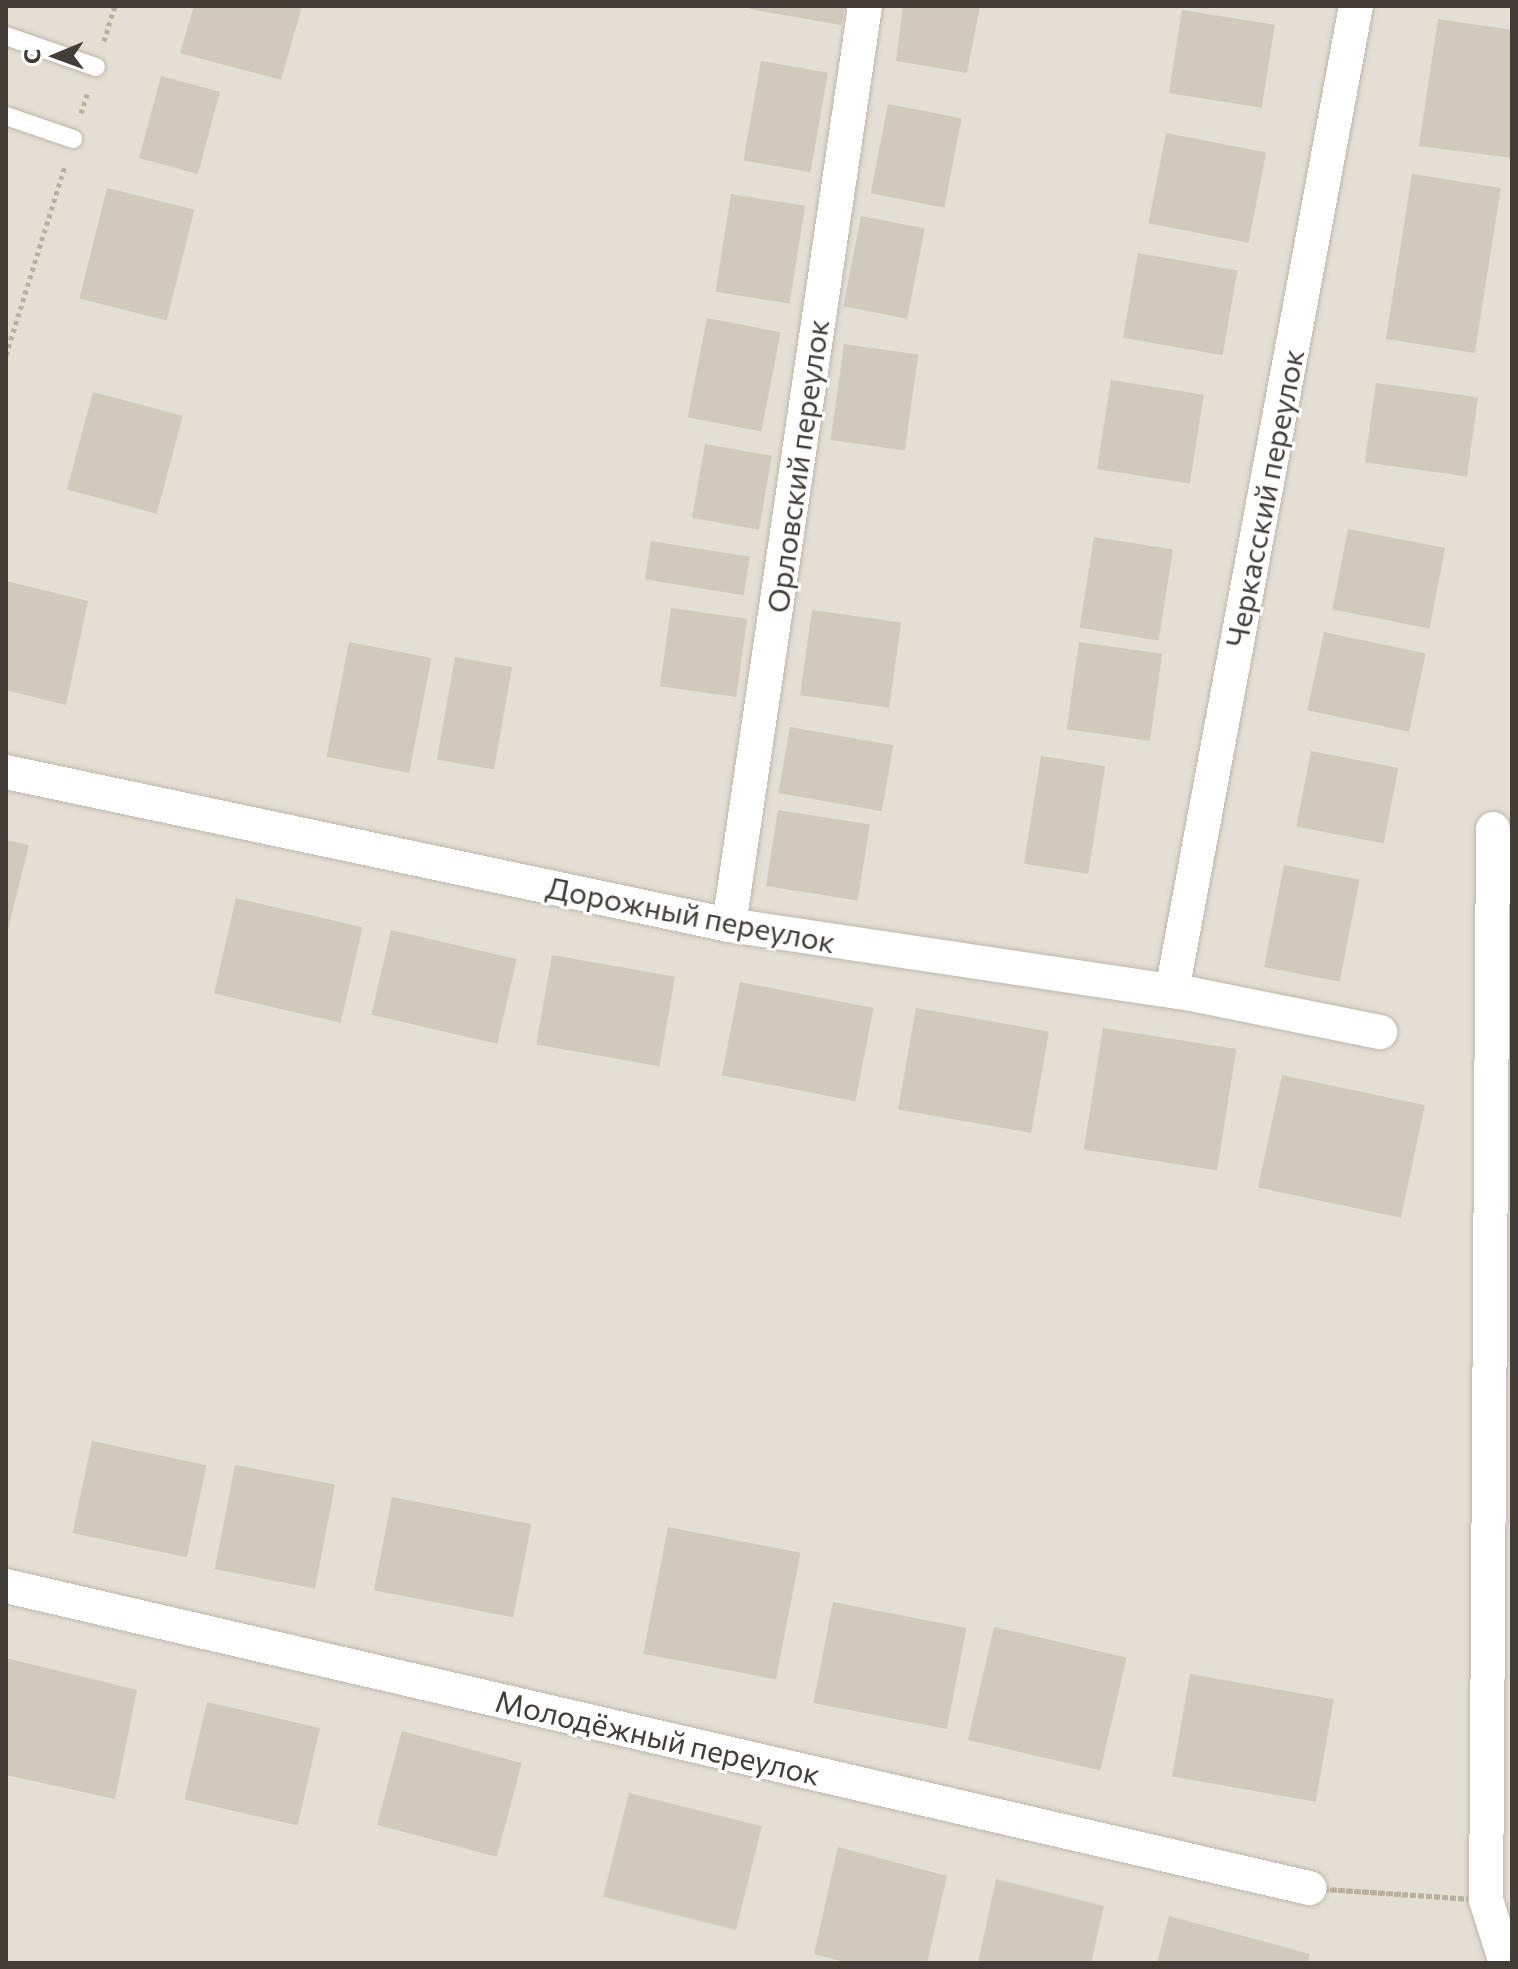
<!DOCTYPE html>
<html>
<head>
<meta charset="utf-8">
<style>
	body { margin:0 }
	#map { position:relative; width:1518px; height:1969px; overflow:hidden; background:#f0ede5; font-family:Commissioner,sans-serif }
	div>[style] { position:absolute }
	.residential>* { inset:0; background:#e4dfd4; transform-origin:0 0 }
	.building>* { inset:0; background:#d0c9bc; transform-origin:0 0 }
	.path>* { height:5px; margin-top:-2.5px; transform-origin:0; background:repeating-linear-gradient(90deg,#bab09c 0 4px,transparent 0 8px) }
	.roads { filter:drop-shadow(0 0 2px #bdb7ac) drop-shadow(0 0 2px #bdb7ac) }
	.lane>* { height:18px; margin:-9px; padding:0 9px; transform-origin:9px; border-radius:9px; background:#fff }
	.street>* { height:34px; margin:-17px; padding:0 17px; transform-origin:17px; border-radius:17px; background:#fff }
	span { translate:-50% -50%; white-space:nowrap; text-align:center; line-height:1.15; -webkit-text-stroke:6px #fff; paint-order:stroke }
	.street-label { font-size:30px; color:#423d36 }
	.frame { position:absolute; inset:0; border:8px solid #423d36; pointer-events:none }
	.north { position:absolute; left:16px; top:16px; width:80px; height:80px; -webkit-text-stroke:6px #fff; paint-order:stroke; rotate:269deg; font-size:22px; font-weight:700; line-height:32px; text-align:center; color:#423d36 }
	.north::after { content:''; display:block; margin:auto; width:28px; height:36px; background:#423d36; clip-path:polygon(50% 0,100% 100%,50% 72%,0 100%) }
</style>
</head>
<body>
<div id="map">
	<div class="residential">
		<div style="left:6px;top:6px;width:1506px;height:1957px"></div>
	</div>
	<div class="building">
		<div style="clip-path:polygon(194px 6px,302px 6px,281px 80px,180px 53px)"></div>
		<div style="clip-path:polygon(750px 6px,845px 6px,841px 25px,749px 9px)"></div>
		<div style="clip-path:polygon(903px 6px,980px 6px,967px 73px,896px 61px)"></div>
		<div style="left:1182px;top:10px;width:94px;height:84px;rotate:9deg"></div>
		<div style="clip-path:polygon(1438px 19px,1512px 30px,1512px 158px,1419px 146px)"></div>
		<div style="left:761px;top:61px;width:68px;height:101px;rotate:10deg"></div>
		<div style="left:161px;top:76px;width:61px;height:85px;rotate:15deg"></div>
		<div style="left:888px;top:104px;width:75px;height:91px;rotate:11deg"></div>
		<div style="left:1166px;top:133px;width:102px;height:92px;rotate:11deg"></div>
		<div style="left:1412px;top:174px;width:90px;height:167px;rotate:9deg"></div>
		<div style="left:107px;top:188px;width:90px;height:114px;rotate:14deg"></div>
		<div style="left:731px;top:194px;width:75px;height:99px;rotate:9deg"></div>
		<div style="left:861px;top:216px;width:65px;height:92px;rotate:11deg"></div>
		<div style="left:1138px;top:253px;width:101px;height:86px;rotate:10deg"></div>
		<div style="left:707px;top:318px;width:75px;height:101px;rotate:11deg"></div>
		<div style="left:844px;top:344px;width:75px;height:97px;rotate:8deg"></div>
		<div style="left:1111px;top:380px;width:94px;height:90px;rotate:9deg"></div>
		<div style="left:1376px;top:383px;width:103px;height:80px;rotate:8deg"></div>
		<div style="left:93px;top:392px;width:93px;height:101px;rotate:15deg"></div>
		<div style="left:705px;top:444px;width:68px;height:75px;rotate:10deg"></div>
		<div style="left:1348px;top:529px;width:99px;height:82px;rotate:11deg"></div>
		<div style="left:1094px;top:537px;width:80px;height:92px;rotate:9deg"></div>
		<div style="left:651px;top:541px;width:100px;height:39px;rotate:9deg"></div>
		<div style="clip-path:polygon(6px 581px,88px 601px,66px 705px,6px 690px)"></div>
		<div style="left:671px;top:608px;width:77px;height:79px;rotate:8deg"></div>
		<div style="left:812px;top:610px;width:90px;height:86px;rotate:8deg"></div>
		<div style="left:1324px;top:632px;width:104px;height:80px;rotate:12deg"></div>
		<div style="left:349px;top:642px;width:84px;height:117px;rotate:11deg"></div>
		<div style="left:1079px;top:642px;width:84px;height:88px;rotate:8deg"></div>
		<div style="left:455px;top:657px;width:58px;height:104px;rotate:10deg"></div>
		<div style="left:790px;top:727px;width:105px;height:67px;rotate:10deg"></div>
		<div style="left:1311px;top:751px;width:89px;height:77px;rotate:11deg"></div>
		<div style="left:1041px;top:756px;width:65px;height:109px;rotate:9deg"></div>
		<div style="left:778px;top:810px;width:93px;height:77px;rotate:9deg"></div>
		<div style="clip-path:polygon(6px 840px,29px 845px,7px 933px,6px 932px)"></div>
		<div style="left:1284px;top:865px;width:77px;height:104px;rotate:11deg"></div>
		<div style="left:236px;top:898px;width:130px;height:98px;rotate:13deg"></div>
		<div style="left:391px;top:930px;width:129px;height:87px;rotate:13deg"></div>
		<div style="left:552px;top:955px;width:125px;height:91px;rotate:10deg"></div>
		<div style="left:740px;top:982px;width:136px;height:95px;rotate:11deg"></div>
		<div style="left:916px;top:1008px;width:135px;height:103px;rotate:10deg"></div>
		<div style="left:1103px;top:1028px;width:135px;height:123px;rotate:9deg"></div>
		<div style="left:1282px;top:1075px;width:146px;height:115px;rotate:12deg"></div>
		<div style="left:92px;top:1441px;width:117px;height:94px;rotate:12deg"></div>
		<div style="left:235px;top:1465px;width:102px;height:106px;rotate:11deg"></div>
		<div style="left:392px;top:1497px;width:142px;height:95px;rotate:11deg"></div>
		<div style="left:668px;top:1527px;width:135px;height:129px;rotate:11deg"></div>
		<div style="left:833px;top:1602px;width:136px;height:103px;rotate:11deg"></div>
		<div style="left:994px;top:1627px;width:136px;height:116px;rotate:13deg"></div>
		<div style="clip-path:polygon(6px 1658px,137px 1690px,115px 1799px,6px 1775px)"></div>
		<div style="left:1190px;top:1674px;width:146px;height:104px;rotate:10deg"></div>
		<div style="left:207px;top:1702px;width:116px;height:100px;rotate:13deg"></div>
		<div style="left:402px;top:1731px;width:124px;height:97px;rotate:15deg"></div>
		<div style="left:629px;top:1793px;width:137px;height:107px;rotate:14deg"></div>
		<div style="clip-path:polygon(838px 1847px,947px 1876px,927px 1963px,848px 1963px,814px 1954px)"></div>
		<div style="clip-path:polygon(996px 1879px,1104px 1906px,1091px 1963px,978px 1963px)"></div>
		<div style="clip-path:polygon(1169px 1916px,1310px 1954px,1308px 1963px,1157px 1963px)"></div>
	</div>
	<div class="path">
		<div style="left:104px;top:41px;width:37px;rotate:-73deg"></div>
		<div style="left:81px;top:113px;width:22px;rotate:-72deg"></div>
		<div style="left:6px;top:355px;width:199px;rotate:-72.7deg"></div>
		<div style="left:1309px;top:1888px;width:95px;rotate:3.6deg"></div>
		<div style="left:1404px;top:1894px;width:82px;rotate:4.2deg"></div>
		<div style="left:1486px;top:1900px;width:177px;rotate:-176.1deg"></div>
	</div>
	<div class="roads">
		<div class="lane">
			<div style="left:6px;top:36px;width:95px;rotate:19deg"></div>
			<div style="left:6px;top:116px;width:71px;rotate:18.9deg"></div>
		</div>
		<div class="street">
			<div style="left:6px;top:772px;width:739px;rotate:11.95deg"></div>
			<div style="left:729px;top:925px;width:467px;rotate:8.5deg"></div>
			<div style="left:1191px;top:994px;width:193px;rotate:11.4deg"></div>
			<div style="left:1493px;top:829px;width:1071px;rotate:90.37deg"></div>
			<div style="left:1486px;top:1900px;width:66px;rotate:72.4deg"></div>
			<div style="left:729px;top:925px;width:929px;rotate:-81.58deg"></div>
			<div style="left:1172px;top:991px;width:1002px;rotate:-79.42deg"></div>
			<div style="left:6px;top:1586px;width:1338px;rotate:13.05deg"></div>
		</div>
	</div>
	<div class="street-label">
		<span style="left:797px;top:466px;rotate:-82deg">Орловский переулок</span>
		<span style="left:1264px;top:498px;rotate:-79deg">Черкасский переулок</span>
		<span style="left:691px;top:914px;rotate:11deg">Дорожный переулок</span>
		<span style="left:658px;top:1737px;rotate:13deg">Молодёжный переулок</span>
	</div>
	<div class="frame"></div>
	<div class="north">С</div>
</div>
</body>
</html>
